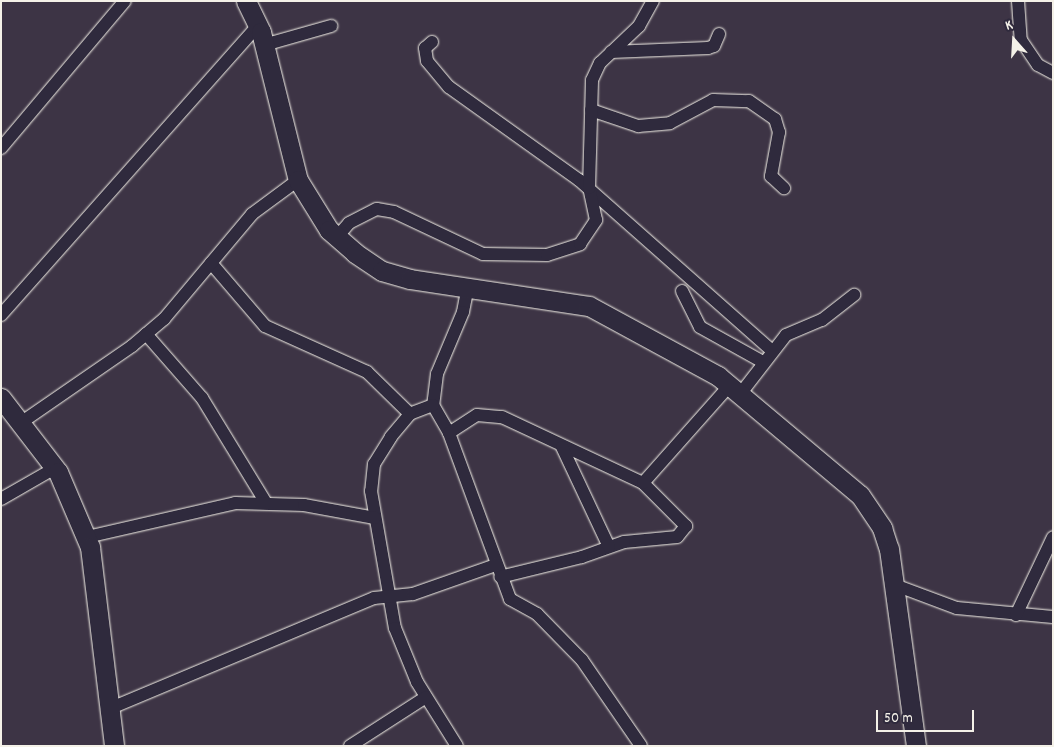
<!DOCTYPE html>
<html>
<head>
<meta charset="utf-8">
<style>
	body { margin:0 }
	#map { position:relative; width:1054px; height:747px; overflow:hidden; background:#3d3445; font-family:Dekko,sans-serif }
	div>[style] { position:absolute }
	.roads { filter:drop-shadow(0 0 1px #f4f1e8) drop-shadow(0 0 1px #f4f1e8) }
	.street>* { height:12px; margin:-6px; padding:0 6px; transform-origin:6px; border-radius:6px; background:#2f2a3d }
	.secondary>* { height:19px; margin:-9.5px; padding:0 9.5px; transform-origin:9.5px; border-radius:9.5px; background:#2f2a3d }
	span { translate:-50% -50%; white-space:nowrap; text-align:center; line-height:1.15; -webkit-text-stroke:4px #2f2a3d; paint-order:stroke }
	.frame { position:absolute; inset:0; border:2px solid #f4f1e8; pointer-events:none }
	.north { position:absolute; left:989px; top:15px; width:50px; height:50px; -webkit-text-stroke:4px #2f2a3d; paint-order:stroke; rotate:341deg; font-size:14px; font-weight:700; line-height:20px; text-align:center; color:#f4f1e8 }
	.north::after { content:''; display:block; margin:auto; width:18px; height:22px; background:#f4f1e8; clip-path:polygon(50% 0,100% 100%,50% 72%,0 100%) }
	.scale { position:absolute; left:876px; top:710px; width:98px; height:22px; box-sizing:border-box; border:2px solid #f4f1e8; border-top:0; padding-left:6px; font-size:15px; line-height:18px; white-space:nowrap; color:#f4f1e8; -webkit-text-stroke:4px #2f2a3d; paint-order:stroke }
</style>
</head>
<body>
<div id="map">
	<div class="roads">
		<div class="street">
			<div style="left:1018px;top:1px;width:39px;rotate:86deg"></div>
			<div style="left:1021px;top:40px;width:30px;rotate:56deg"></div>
			<div style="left:1038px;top:65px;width:17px;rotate:28deg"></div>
			<div style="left:432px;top:42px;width:9px;rotate:139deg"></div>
			<div style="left:425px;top:48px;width:13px;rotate:81deg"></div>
			<div style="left:427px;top:61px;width:34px;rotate:50deg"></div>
			<div style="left:449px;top:87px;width:160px;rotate:35.6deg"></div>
			<div style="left:579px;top:180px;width:256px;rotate:41.5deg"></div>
			<div style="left:264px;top:45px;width:70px;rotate:-15.8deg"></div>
			<div style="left:611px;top:52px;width:97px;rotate:-2.4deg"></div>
			<div style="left:708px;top:48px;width:6px;rotate:-18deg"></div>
			<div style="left:714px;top:46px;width:13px;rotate:-67deg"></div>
			<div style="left:591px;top:110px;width:50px;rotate:18.8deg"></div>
			<div style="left:638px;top:126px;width:32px;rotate:-5deg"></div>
			<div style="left:670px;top:123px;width:49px;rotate:-28.1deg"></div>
			<div style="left:713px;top:100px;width:36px;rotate:2deg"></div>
			<div style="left:749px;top:101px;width:32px;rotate:35deg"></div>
			<div style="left:775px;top:119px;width:14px;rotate:73deg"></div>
			<div style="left:779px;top:132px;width:45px;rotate:100.3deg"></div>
			<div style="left:771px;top:176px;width:18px;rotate:43deg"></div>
			<div style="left:1px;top:148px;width:192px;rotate:-49.9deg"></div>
			<div style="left:337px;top:237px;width:18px;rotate:-49deg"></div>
			<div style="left:349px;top:223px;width:31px;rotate:-27deg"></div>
			<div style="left:377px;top:209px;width:17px;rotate:10deg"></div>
			<div style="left:394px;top:212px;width:98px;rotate:25.3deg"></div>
			<div style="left:483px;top:254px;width:64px;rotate:0.9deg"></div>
			<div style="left:547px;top:255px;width:35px;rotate:-18deg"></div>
			<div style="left:580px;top:244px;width:29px;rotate:-56deg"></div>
			<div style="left:596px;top:220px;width:33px;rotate:-102deg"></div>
			<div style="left:589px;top:188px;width:108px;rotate:-88.4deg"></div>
			<div style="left:592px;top:80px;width:19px;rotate:-65deg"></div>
			<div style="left:600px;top:63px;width:54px;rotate:-43.5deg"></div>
			<div style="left:639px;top:26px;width:29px;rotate:-61deg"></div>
			<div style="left:211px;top:263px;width:83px;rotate:49.4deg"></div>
			<div style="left:265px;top:326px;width:112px;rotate:24.3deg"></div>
			<div style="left:367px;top:372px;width:60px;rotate:44.3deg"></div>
			<div style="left:468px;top:286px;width:26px;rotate:101deg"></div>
			<div style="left:463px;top:312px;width:67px;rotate:112.8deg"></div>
			<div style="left:437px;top:374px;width:31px;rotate:97deg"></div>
			<div style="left:433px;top:405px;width:32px;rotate:60deg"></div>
			<div style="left:449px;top:433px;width:177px;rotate:69.8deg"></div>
			<div style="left:510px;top:599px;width:31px;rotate:29deg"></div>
			<div style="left:537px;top:614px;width:64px;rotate:45.6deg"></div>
			<div style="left:582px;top:660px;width:104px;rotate:55.5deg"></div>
			<div style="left:682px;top:291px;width:40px;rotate:63.4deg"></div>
			<div style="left:700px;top:327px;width:72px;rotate:29.1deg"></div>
			<div style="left:1px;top:315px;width:387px;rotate:-48.4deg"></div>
			<div style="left:146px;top:334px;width:85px;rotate:48.8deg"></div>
			<div style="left:202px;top:398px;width:123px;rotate:58.6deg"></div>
			<div style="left:741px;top:393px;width:73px;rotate:-52.2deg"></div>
			<div style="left:786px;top:335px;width:39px;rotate:-23deg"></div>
			<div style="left:822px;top:320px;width:41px;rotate:-38deg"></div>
			<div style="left:433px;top:405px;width:25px;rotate:159deg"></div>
			<div style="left:410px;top:414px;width:30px;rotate:130deg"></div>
			<div style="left:391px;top:437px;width:32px;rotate:122deg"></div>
			<div style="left:374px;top:464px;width:27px;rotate:96deg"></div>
			<div style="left:371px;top:491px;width:139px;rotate:80.1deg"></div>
			<div style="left:395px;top:628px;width:58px;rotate:67.8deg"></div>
			<div style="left:417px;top:682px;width:75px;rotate:58deg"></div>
			<div style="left:22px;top:422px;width:134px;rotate:-34.6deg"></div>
			<div style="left:132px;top:346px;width:42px;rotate:-40.2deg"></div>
			<div style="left:164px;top:319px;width:137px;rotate:-50deg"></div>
			<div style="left:252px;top:214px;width:57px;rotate:-36.5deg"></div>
			<div style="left:449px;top:433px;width:33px;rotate:-33deg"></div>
			<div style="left:477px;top:415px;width:25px;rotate:5deg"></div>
			<div style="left:502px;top:417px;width:156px;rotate:25.1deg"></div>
			<div style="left:643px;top:483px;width:61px;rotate:45deg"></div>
			<div style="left:686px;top:526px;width:14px;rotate:129deg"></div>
			<div style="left:677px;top:537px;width:53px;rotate:174.6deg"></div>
			<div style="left:624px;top:542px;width:45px;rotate:160.3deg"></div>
			<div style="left:582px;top:557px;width:84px;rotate:166.3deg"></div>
			<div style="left:562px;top:447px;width:110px;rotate:64.8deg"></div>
			<div style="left:643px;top:483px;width:131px;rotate:-48.4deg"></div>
			<div style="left:1px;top:499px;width:62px;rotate:-29.9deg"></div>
			<div style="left:87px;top:537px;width:152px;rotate:-12.9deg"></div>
			<div style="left:235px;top:503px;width:69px;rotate:1.7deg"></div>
			<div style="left:304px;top:505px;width:72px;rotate:10.4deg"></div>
			<div style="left:895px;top:585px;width:66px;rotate:20.4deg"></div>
			<div style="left:957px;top:608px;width:96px;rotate:5.4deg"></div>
			<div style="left:1016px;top:615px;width:86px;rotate:-64.6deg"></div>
			<div style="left:111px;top:708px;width:285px;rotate:-22.7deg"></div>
			<div style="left:374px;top:598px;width:39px;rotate:-6deg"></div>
			<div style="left:413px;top:594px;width:88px;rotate:-19.3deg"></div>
			<div style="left:350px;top:746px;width:90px;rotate:-32.8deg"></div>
		</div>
		<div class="secondary">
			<div style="left:246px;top:1px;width:34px;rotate:64deg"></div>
			<div style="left:261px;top:32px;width:153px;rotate:76deg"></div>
			<div style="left:298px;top:180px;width:59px;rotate:58.2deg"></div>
			<div style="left:329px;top:230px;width:35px;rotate:41deg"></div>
			<div style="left:355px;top:253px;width:32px;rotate:34deg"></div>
			<div style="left:382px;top:271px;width:29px;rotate:16deg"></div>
			<div style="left:410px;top:279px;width:181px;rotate:8.6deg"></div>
			<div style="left:589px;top:306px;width:147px;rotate:28.5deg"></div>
			<div style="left:718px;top:376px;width:185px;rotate:40deg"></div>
			<div style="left:860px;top:495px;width:40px;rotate:56deg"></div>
			<div style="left:882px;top:528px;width:22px;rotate:72deg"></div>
			<div style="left:889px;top:549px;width:199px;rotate:82.2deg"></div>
			<div style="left:1px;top:398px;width:93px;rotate:52.4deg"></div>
			<div style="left:58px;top:472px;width:82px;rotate:66.9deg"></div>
			<div style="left:90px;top:547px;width:200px;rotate:83.1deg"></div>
		</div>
	</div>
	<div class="frame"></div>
	<div class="north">K</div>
	<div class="scale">50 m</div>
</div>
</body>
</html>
